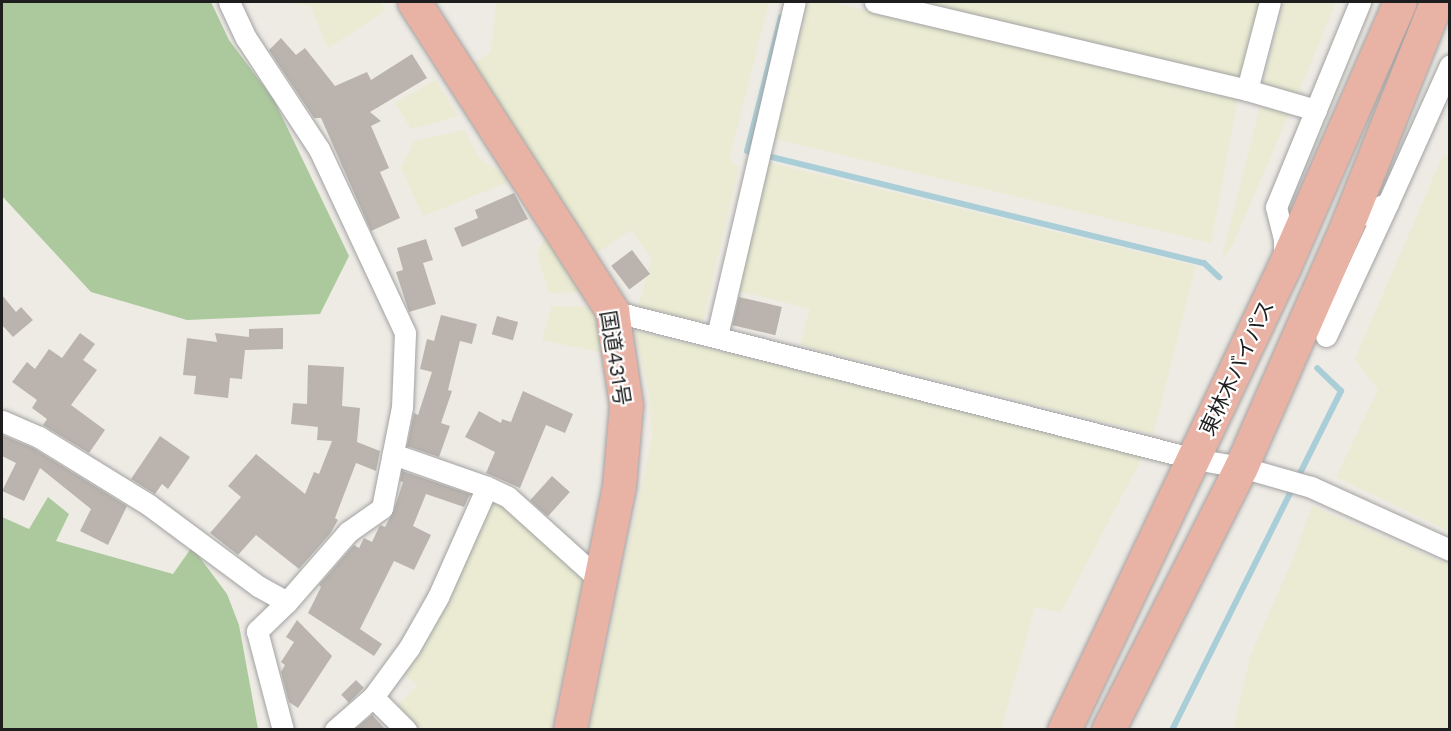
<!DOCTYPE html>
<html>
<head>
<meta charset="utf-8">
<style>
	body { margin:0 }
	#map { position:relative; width:1451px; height:731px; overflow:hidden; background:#eeebe5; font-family:"Work Sans","Noto Sans JP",sans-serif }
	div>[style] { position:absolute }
	.farmland>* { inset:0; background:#eaebd2 }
	.forest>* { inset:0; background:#acc99e }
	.stream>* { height:6px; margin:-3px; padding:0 3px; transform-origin:3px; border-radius:3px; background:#aaced7 }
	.building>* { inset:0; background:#bbb4ae; transform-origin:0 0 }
	.roads { filter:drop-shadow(0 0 2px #a2a2a2) drop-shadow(0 0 2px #a2a2a2) }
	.minor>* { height:21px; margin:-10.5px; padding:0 10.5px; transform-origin:10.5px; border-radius:10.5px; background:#fff }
	.trunk>* { height:33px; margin:-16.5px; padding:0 16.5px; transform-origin:16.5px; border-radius:16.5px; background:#e8b2a5 }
	span { translate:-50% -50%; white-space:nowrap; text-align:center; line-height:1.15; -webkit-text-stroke:4.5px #fff; paint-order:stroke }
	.street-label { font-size:21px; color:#1e1e1e }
	.frame { position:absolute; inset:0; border:3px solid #1e1e1e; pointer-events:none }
</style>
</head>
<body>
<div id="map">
	<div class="farmland">
		<div style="clip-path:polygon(282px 2px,380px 2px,386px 10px,328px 48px,310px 6px)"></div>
		<div style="clip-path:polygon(496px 2px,769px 2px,729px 160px,739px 167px,703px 321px,638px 306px,652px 258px,631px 230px,597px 253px,469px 67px,491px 52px)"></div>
		<div style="clip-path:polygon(809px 2px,831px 2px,1238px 99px,1211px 243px,775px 139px)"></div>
		<div style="clip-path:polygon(922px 2px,1260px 2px,1241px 80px)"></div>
		<div style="clip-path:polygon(1284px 2px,1336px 2px,1298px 94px,1263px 83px)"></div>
		<div style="clip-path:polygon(436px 80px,458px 116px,411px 129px,395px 103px)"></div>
		<div style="clip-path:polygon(1260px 107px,1289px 114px,1233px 244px,1221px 261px)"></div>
		<div style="clip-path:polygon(464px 130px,480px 159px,514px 180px,423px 216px,401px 168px,414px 141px)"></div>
		<div style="clip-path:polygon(1443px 155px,1450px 157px,1449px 531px,1336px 477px,1378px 390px,1355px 359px)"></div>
		<div style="clip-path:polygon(767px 162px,1196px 266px,1153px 434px,800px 345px,810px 309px,735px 290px)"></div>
		<div style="clip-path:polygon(544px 240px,554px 242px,585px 292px,549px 293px,537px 254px)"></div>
		<div style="clip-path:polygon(552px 306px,591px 307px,609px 354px,542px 340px)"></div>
		<div style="clip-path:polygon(635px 331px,1145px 452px,1061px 612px,1035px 607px,1001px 729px,589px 730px,652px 438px,650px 397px)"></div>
		<div style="clip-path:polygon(496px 493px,587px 574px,550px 729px,411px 729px,392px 711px,418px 685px,398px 670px,480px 508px,489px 512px)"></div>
		<div style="clip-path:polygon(1312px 506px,1449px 565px,1449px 729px,1233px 729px,1251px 654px,1293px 559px)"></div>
	</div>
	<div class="forest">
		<div style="clip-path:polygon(2px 2px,211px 2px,229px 40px,274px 100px,349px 256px,320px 314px,187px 320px,91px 292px,2px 196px)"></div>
		<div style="clip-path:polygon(48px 497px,69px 514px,56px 541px,173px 574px,192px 547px,227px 594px,239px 625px,258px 729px,2px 729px,2px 517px,29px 529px)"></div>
	</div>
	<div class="stream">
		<div style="left:781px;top:17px;width:138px;rotate:104.2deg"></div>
		<div style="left:747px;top:151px;width:471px;rotate:13.8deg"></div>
		<div style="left:1204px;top:263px;width:21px;rotate:43deg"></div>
		<div style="left:1172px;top:730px;width:379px;rotate:-63.5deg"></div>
		<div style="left:1341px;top:391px;width:33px;rotate:-136deg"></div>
	</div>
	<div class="building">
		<div style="clip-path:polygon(281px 38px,296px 55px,305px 48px,335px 86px,367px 72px,371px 80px,412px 54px,427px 78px,370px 112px,381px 121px,371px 126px,389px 168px,380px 172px,400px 218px,371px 231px,321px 118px,314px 118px,269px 50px)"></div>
		<div style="clip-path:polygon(514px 193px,528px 219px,462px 247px,454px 228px,478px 218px,475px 210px)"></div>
		<div style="clip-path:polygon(426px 239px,433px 260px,423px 263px,436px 304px,409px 312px,396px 272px,403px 270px,397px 248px)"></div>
		<div style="left:632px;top:250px;width:30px;height:26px;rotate:53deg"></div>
		<div style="clip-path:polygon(2px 295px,16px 312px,21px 307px,33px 320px,13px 337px,2px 325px)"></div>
		<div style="left:739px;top:297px;width:44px;height:29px;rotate:13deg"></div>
		<div style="clip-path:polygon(441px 315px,477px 324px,472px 344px,460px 341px,448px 390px,452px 391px,441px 423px,450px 426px,439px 457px,407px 446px,414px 413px,418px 415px,432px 372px,420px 369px,427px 339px,434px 341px)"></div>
		<div style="left:497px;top:316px;width:22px;height:19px;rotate:16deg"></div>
		<div style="clip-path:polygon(283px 328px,283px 349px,245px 350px,242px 379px,230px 378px,228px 398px,194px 394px,196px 376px,183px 375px,187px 338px,217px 342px,215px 333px,249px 337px,249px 329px)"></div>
		<div style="clip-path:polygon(80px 333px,95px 344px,83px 360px,97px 370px,71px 405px,105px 430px,89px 453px,43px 425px,47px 419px,32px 408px,37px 400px,12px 382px,27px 362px,35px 369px,49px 349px,62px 358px)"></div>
		<div style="clip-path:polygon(308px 365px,344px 367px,342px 406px,360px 408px,357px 442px,380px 451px,376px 471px,356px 463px,335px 518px,338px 520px,330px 534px,299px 569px,256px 535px,238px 555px,210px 533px,241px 497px,228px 486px,256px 454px,305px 494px,314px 472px,319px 474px,332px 441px,317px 440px,318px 427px,291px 424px,293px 403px,307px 404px)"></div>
		<div style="clip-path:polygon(523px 391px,573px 414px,565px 433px,546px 425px,520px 488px,486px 473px,495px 452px,465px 437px,479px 411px,501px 423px,502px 419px,511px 422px)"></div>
		<div style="clip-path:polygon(2px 435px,33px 448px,127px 506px,108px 545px,80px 531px,91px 509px,40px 468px,24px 501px,2px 491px,16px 463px,2px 456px)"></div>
		<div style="clip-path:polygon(160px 436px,190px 457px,168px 489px,162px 484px,155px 494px,131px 479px)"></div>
		<div style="clip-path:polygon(402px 471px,470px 494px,464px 507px,426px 494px,413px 526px,431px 535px,414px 570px,394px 561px,360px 629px,382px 644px,374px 656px,308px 613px,321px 587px,319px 585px,354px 545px,359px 548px,364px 538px,372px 542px,380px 525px,385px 527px,394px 510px,403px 482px,400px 481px)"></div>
		<div style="left:552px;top:476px;width:24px;height:33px;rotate:42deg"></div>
		<div style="clip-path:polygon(297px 620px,332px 656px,298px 708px,289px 702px,281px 672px,285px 665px,281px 662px,294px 642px,286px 637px)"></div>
		<div style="left:356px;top:680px;width:11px;height:21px;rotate:45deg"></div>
		<div style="clip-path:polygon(372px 715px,385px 729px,355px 729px)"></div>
	</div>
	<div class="roads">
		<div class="minor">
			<div style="left:229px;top:2px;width:40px;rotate:65deg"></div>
			<div style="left:246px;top:38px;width:133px;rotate:56.7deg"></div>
			<div style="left:319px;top:149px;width:203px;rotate:64.9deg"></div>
			<div style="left:405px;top:333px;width:74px;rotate:92.3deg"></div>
			<div style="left:402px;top:407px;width:103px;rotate:101.2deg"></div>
			<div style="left:382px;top:508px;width:42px;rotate:144.8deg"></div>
			<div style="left:348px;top:532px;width:93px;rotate:131.1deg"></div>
			<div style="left:875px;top:2px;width:382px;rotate:13.3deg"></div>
			<div style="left:1247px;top:90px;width:72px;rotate:16.2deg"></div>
			<div style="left:1247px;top:90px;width:91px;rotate:-75.4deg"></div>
			<div style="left:1347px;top:225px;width:19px;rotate:-35deg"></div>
			<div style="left:1363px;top:214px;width:27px;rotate:-24deg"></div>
			<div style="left:1388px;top:203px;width:151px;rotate:-65.8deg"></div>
			<div style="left:1284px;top:257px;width:18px;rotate:-90deg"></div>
			<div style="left:1284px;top:239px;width:33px;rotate:-104deg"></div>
			<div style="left:1276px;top:207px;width:222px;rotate:-67.7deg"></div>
			<div style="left:612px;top:311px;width:601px;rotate:14.24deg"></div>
			<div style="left:1195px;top:459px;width:47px;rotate:9.9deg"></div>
			<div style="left:1241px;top:467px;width:73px;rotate:15.9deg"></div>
			<div style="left:1311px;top:487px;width:153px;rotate:24.4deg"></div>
			<div style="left:717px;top:336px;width:343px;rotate:-76.9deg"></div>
			<div style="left:1326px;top:336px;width:147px;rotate:-65deg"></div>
			<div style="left:2px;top:421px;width:40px;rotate:23.4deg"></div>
			<div style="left:39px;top:437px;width:129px;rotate:31.7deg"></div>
			<div style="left:149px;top:505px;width:136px;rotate:36.6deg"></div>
			<div style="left:258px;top:586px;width:33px;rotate:29deg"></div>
			<div style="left:287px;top:602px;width:42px;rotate:136deg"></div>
			<div style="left:257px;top:631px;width:102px;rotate:75.3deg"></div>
			<div style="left:487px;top:487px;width:23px;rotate:25deg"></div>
			<div style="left:508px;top:497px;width:127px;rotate:42.1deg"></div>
			<div style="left:373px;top:697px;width:47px;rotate:45deg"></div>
			<div style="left:335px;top:730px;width:50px;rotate:-41deg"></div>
			<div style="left:373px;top:697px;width:61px;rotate:-53.7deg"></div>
			<div style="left:409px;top:648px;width:59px;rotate:-60.4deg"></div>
			<div style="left:438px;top:597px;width:120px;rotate:-66deg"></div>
			<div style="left:487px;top:487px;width:100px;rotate:-160.7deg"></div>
		</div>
		<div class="trunk">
			<div style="left:414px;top:2px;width:367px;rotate:57.3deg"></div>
			<div style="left:612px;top:311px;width:95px;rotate:81.5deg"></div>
			<div style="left:626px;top:405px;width:81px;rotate:94.9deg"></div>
			<div style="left:619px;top:486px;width:249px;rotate:101.4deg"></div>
			<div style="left:1064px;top:730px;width:513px;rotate:-64.58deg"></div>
			<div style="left:1284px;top:267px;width:289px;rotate:-66.4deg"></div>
			<div style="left:1108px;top:730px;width:295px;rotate:-63.2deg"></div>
			<div style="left:1241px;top:467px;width:264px;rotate:-66.3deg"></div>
			<div style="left:1347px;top:225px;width:240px;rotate:-68.2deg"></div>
		</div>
	</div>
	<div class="street-label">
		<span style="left:615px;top:358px;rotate:81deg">国道431号</span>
		<span style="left:1237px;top:368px;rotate:-65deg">東林木バイパス</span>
	</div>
	<div class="frame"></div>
</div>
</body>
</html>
